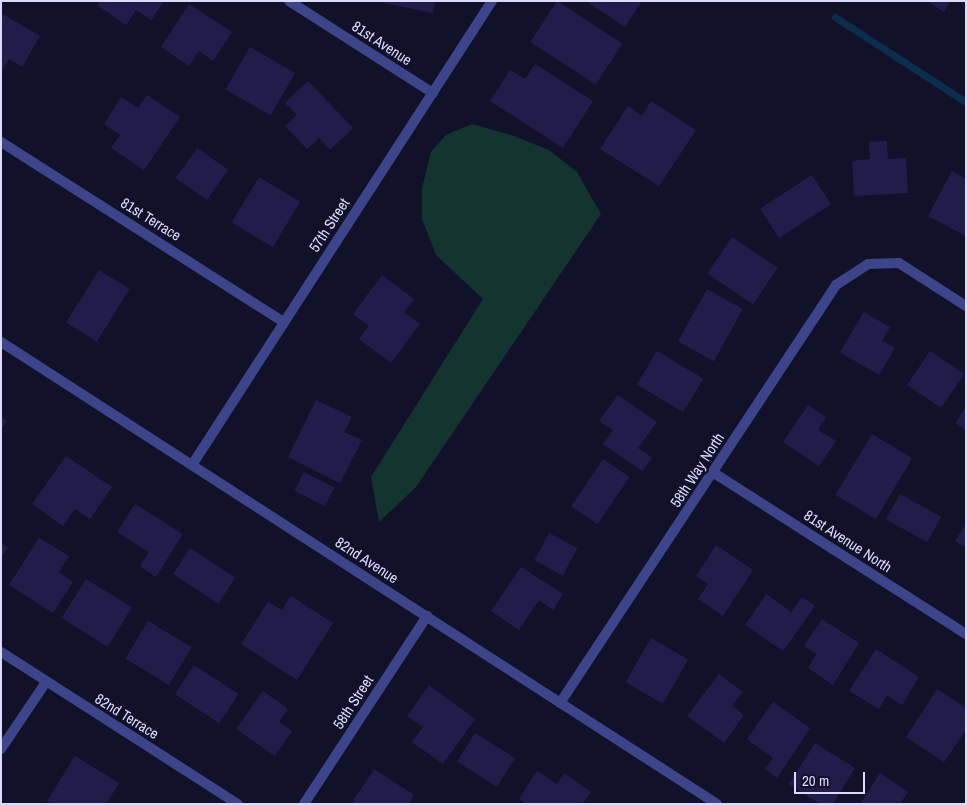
<!DOCTYPE html>
<html>
<head>
<meta charset="utf-8">
<style>
	body { margin:0 }
	#map { position:relative; width:967px; height:805px; overflow:hidden; background:#12112a; font-family:"Archivo Narrow",sans-serif }
	div>[style] { position:absolute }
	.green>* { inset:0; background:#14342f }
	.stream>* { height:7px; margin:-3.5px; padding:0 3.5px; transform-origin:3.5px; border-radius:3.5px; background:#0d2d4d }
	.building>* { inset:0; background:#201d4b; transform-origin:0 0 }
	.minor>* { height:10px; margin:-5px; padding:0 5px; transform-origin:5px; border-radius:5px; background:#3d4489 }
	.tertiary>* { height:10px; margin:-5px; padding:0 5px; transform-origin:5px; border-radius:5px; background:#3d4489 }
	span { translate:-50% -50%; white-space:nowrap; text-align:center; line-height:1.15; -webkit-text-stroke:5px #12112a; paint-order:stroke }
	.street-label { font-size:15px; color:#dbdbff }
	.frame { position:absolute; inset:0; border:2px solid #dbdbff; pointer-events:none }
	.scale { position:absolute; left:794px; top:772px; width:71px; height:22px; box-sizing:border-box; border:2px solid #dbdbff; border-top:0; padding-left:6px; font-size:15px; line-height:18px; white-space:nowrap; color:#dbdbff; -webkit-text-stroke:4px #12112a; paint-order:stroke }
</style>
</head>
<body>
<div id="map">
	<div class="green">
		<div style="clip-path:polygon(472px 124px,511px 135px,549px 150px,577px 172px,601px 214px,416px 487px,379px 522px,371px 477px,483px 299px,436px 255px,422px 219px,422px 188px,431px 152px,446px 135px)"></div>
	</div>
	<div class="stream">
		<div style="left:835px;top:17px;width:156px;rotate:33deg"></div>
	</div>
	<div class="building">
		<div style="clip-path:polygon(100px 1px,164px 1px,151px 20px,136px 10px,126px 25px,97px 5px)"></div>
		<div style="clip-path:polygon(384px 1px,435px 1px,433px 13px,384px 3px)"></div>
		<div style="left:557px;top:1px;width:78px;height:49px;rotate:33deg"></div>
		<div style="clip-path:polygon(586px 1px,642px 1px,625px 27px)"></div>
		<div style="clip-path:polygon(927px 1px,950px 1px,944px 12px)"></div>
		<div style="clip-path:polygon(189px 4px,232px 32px,213px 61px,199px 51px,189px 66px,161px 47px)"></div>
		<div style="clip-path:polygon(1px 13px,40px 36px,22px 67px,9px 59px,1px 72px)"></div>
		<div style="left:250px;top:47px;width:52px;height:49px;rotate:30deg"></div>
		<div style="clip-path:polygon(535px 64px,593px 101px,563px 148px,490px 101px,510px 70px,525px 79px)"></div>
		<div style="clip-path:polygon(308px 81px,353px 128px,330px 150px,319px 138px,307px 149px,285px 126px,297px 115px,285px 103px)"></div>
		<div style="clip-path:polygon(147px 95px,180px 117px,144px 170px,111px 148px,120px 135px,104px 124px,121px 97px,138px 108px)"></div>
		<div style="clip-path:polygon(651px 101px,696px 130px,659px 186px,600px 149px,628px 106px,642px 116px)"></div>
		<div style="clip-path:polygon(887px 141px,888px 159px,906px 158px,908px 193px,854px 196px,852px 161px,870px 159px,869px 142px)"></div>
		<div style="left:197px;top:148px;width:38px;height:37px;rotate:35deg"></div>
		<div style="clip-path:polygon(952px 171px,966px 179px,966px 236px,928px 216px)"></div>
		<div style="left:812px;top:175px;width:35px;height:62px;rotate:57deg"></div>
		<div style="left:259px;top:177px;width:48px;height:53px;rotate:31deg"></div>
		<div style="left:732px;top:237px;width:55px;height:44px;rotate:34deg"></div>
		<div style="left:99px;top:270px;width:36px;height:62px;rotate:32deg"></div>
		<div style="clip-path:polygon(382px 275px,414px 299px,404px 312px,420px 324px,391px 363px,359px 339px,369px 326px,353px 314px)"></div>
		<div style="left:707px;top:289px;width:41px;height:60px;rotate:29deg"></div>
		<div style="clip-path:polygon(864px 312px,890px 327px,882px 341px,895px 348px,879px 375px,840px 352px)"></div>
		<div style="left:657px;top:351px;width:54px;height:39px;rotate:31deg"></div>
		<div style="left:930px;top:351px;width:41px;height:41px;rotate:34deg"></div>
		<div style="clip-path:polygon(618px 395px,657px 422px,638px 448px,652px 458px,642px 471px,603px 444px,613px 430px,599px 421px)"></div>
		<div style="clip-path:polygon(316px 400px,352px 417px,344px 432px,362px 440px,340px 483px,288px 457px)"></div>
		<div style="clip-path:polygon(808px 405px,826px 417px,818px 430px,836px 441px,819px 466px,783px 442px)"></div>
		<div style="clip-path:polygon(966px 406px,966px 430px,956px 423px)"></div>
		<div style="clip-path:polygon(1px 417px,7px 421px,1px 429px)"></div>
		<div style="left:872px;top:434px;width:47px;height:71px;rotate:31deg"></div>
		<div style="clip-path:polygon(66px 456px,112px 487px,90px 519px,75px 509px,63px 526px,32px 504px)"></div>
		<div style="left:603px;top:459px;width:32px;height:57px;rotate:34deg"></div>
		<div style="left:304px;top:472px;width:34px;height:21px;rotate:27deg"></div>
		<div style="left:900px;top:494px;width:47px;height:29px;rotate:29deg"></div>
		<div style="clip-path:polygon(135px 504px,183px 534px,156px 577px,140px 566px,149px 552px,117px 532px)"></div>
		<div style="clip-path:polygon(966px 524px,966px 548px,955px 541px)"></div>
		<div style="left:549px;top:533px;width:32px;height:31px;rotate:28deg"></div>
		<div style="clip-path:polygon(39px 538px,69px 556px,59px 572px,73px 582px,53px 613px,9px 585px)"></div>
		<div style="clip-path:polygon(1px 543px,8px 548px,1px 557px)"></div>
		<div style="clip-path:polygon(716px 545px,753px 570px,723px 616px,698px 599px,708px 584px,696px 576px)"></div>
		<div style="left:190px;top:548px;width:54px;height:31px;rotate:33deg"></div>
		<div style="clip-path:polygon(521px 567px,563px 594px,553px 610px,539px 600px,519px 630px,491px 611px)"></div>
		<div style="left:86px;top:579px;width:54px;height:46px;rotate:32deg"></div>
		<div style="clip-path:polygon(766px 594px,791px 612px,802px 597px,815px 606px,783px 651px,745px 625px)"></div>
		<div style="clip-path:polygon(291px 596px,333px 623px,297px 680px,241px 644px,268px 602px,282px 610px)"></div>
		<div style="clip-path:polygon(822px 619px,859px 643px,833px 685px,808px 668px,816px 654px,804px 646px)"></div>
		<div style="left:148px;top:621px;width:51px;height:44px;rotate:31deg"></div>
		<div style="left:651px;top:638px;width:43px;height:51px;rotate:30deg"></div>
		<div style="clip-path:polygon(876px 649px,919px 677px,902px 705px,887px 695px,879px 709px,849px 691px)"></div>
		<div style="left:194px;top:665px;width:53px;height:35px;rotate:33deg"></div>
		<div style="clip-path:polygon(719px 674px,743px 692px,732px 706px,744px 715px,724px 743px,687px 716px)"></div>
		<div style="clip-path:polygon(429px 685px,475px 719px,443px 764px,412px 742px,423px 727px,407px 716px)"></div>
		<div style="clip-path:polygon(937px 689px,966px 708px,966px 730px,944px 762px,906px 737px)"></div>
		<div style="clip-path:polygon(263px 691px,288px 709px,279px 722px,292px 731px,275px 756px,236px 729px)"></div>
		<div style="clip-path:polygon(773px 702px,810px 728px,777px 778px,765px 769px,773px 758px,747px 739px)"></div>
		<div style="left:475px;top:733px;width:47px;height:34px;rotate:32deg"></div>
		<div style="clip-path:polygon(815px 743px,855px 768px,833px 804px,820px 804px,789px 784px)"></div>
		<div style="clip-path:polygon(75px 756px,119px 783px,106px 804px,52px 804px,47px 801px)"></div>
		<div style="clip-path:polygon(374px 769px,414px 795px,409px 804px,351px 804px)"></div>
		<div style="clip-path:polygon(537px 771px,557px 784px,564px 773px,591px 792px,582px 804px,527px 804px,519px 799px)"></div>
		<div style="clip-path:polygon(880px 773px,908px 792px,900px 804px,860px 804px)"></div>
	</div>
	<div class="minor">
		<div style="left:289px;top:1px;width:171px;rotate:32.6deg"></div>
		<div style="left:1px;top:142px;width:335px;rotate:32.5deg"></div>
		<div style="left:192px;top:465px;width:553px;rotate:-57.12deg"></div>
		<div style="left:714px;top:473px;width:299px;rotate:32.6deg"></div>
		<div style="left:1px;top:652px;width:282px;rotate:32.7deg"></div>
		<div style="left:560px;top:703px;width:501px;rotate:-56.56deg"></div>
		<div style="left:836px;top:285px;width:38px;rotate:-33deg"></div>
		<div style="left:868px;top:264px;width:31px;rotate:-2deg"></div>
		<div style="left:899px;top:263px;width:80px;rotate:32.7deg"></div>
		<div style="left:1px;top:749px;width:81px;rotate:-56.1deg"></div>
	</div>
	<div class="tertiary">
		<div style="left:1px;top:342px;width:852px;rotate:32.83deg"></div>
		<div style="left:304px;top:804px;width:225px;rotate:-56.8deg"></div>
	</div>
	<div class="street-label">
		<span style="left:382px;top:43px;rotate:33deg">81st Avenue</span>
		<span style="left:151px;top:219px;rotate:32deg">81st Terrace</span>
		<span style="left:329px;top:225px;rotate:-57deg">57th Street</span>
		<span style="left:697px;top:470px;rotate:-57deg">58th Way North</span>
		<span style="left:848px;top:541px;rotate:33deg">81st Avenue North</span>
		<span style="left:367px;top:560px;rotate:33deg">82nd Avenue</span>
		<span style="left:353px;top:702px;rotate:-57deg">58th Street</span>
		<span style="left:127px;top:716px;rotate:32deg">82nd Terrace</span>
	</div>
	<div class="frame"></div>
	<div class="scale">20 m</div>
</div>
</body>
</html>
